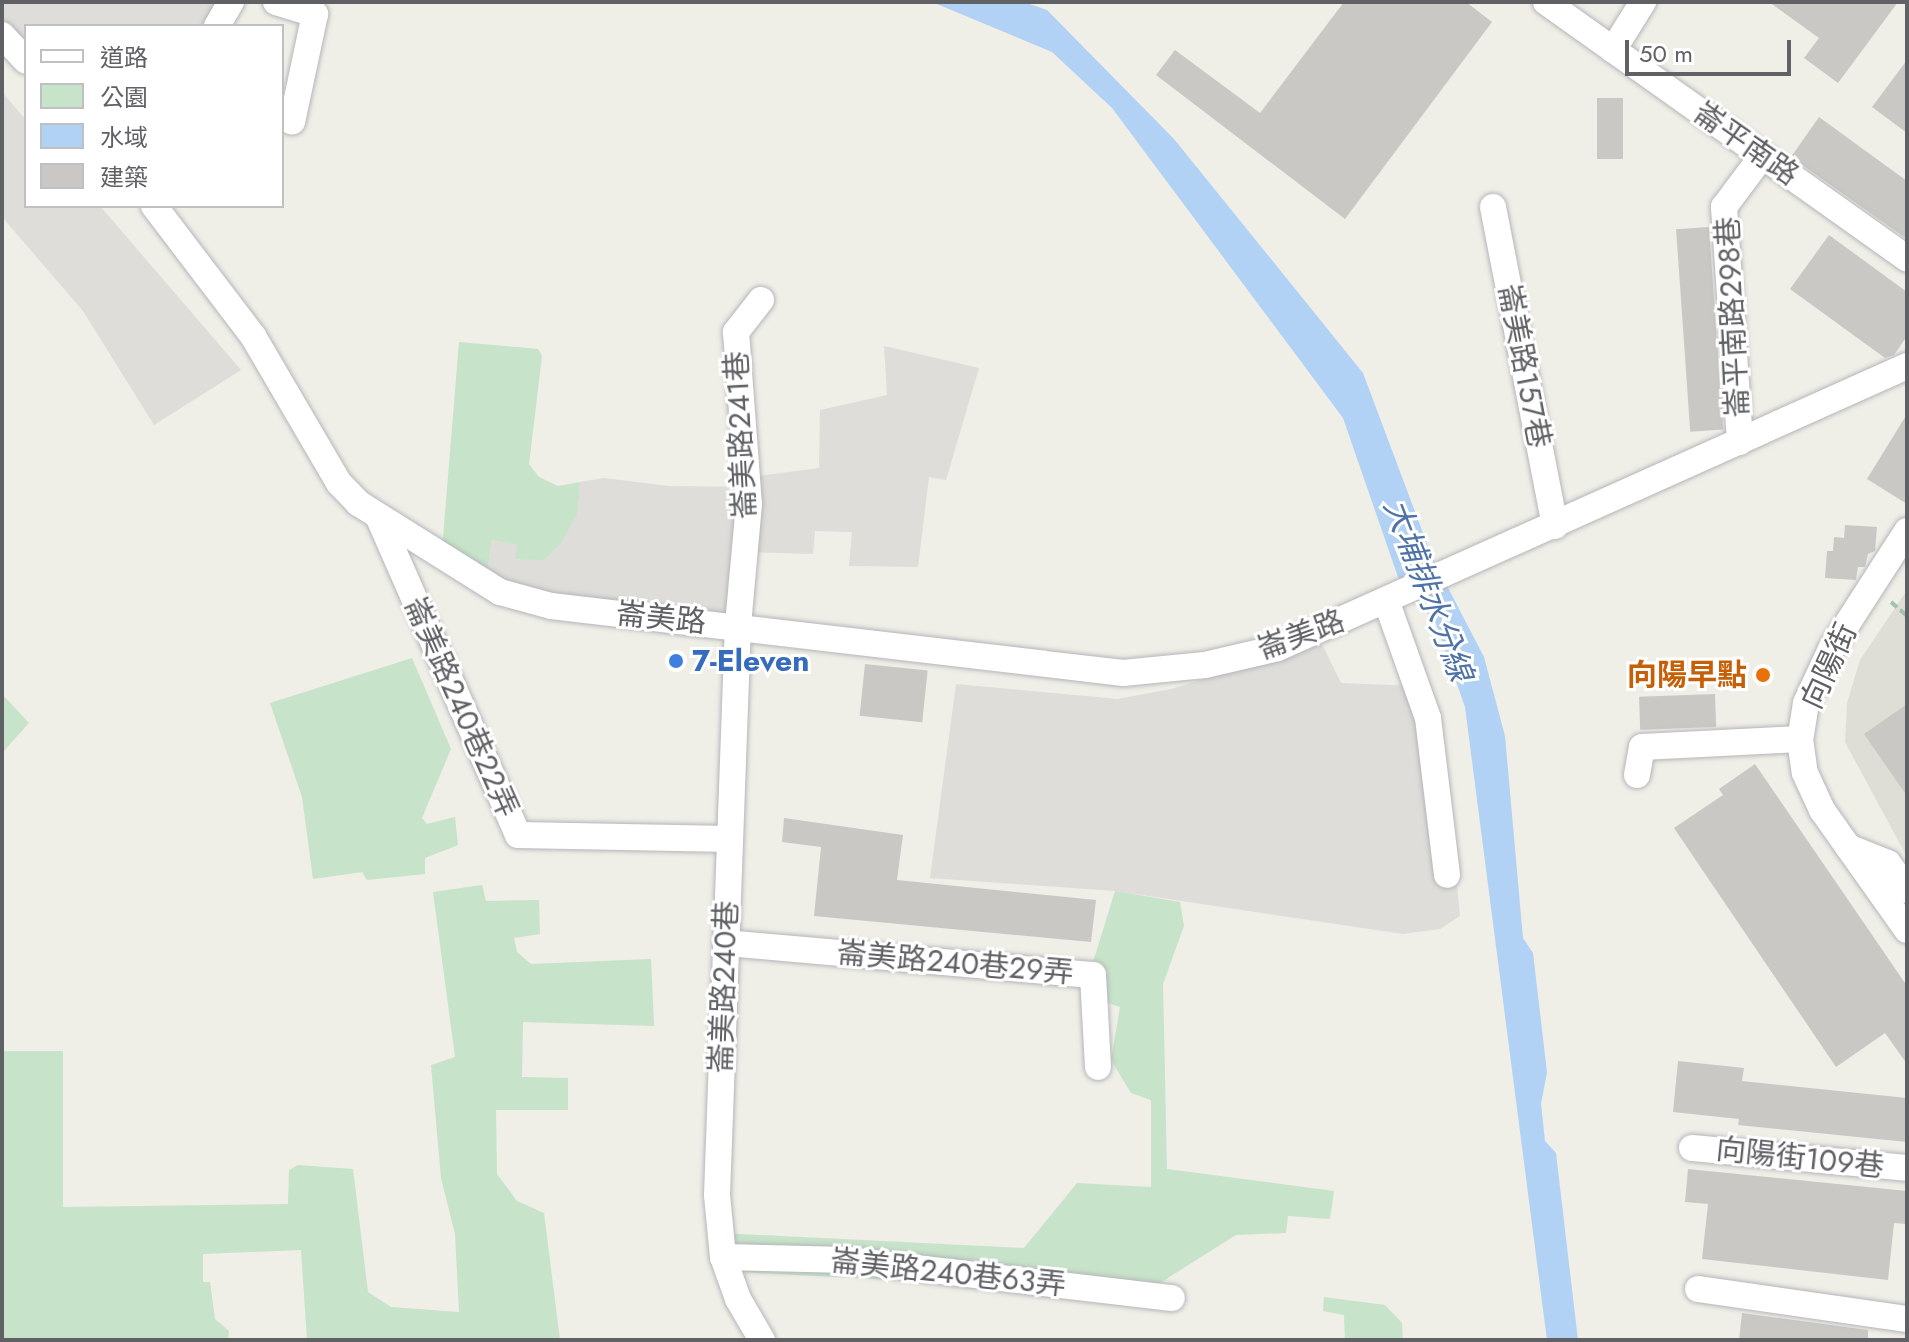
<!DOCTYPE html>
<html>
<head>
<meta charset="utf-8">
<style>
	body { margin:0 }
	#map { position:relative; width:1909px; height:1342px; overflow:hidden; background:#efeee7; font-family:Jost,"Noto Sans TC",sans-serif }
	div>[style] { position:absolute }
	.industrial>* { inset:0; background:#deddd9 }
	.education>* { inset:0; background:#deddd6 }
	.green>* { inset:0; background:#c7e3c9 }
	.water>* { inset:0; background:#b1d2f5 }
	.building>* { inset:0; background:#cac8c4; transform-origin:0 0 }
	.path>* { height:4px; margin-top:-2px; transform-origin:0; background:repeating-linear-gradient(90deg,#a1c3ad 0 8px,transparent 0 12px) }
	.roads { filter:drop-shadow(0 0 2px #b4b6ba) drop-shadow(0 0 2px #b4b6ba) }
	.minor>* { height:26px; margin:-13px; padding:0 13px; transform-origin:13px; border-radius:13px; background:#fff }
	.dots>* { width:22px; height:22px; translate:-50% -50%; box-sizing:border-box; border:4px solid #fff; border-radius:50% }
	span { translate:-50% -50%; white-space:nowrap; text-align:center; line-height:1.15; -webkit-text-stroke:6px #fff; paint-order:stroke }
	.street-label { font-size:30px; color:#5f6165 }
	.shop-label { font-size:30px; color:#366cbe; font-weight:700 }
	.left { translate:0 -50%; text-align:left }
	.food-label { font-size:30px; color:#c56008; font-weight:700 }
	.right { translate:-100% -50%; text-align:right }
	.water-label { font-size:32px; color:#4f73a6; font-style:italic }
	.frame { position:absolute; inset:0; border:4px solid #5f6165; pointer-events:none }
	.legend { position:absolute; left:24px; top:24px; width:260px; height:184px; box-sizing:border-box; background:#fff; border:2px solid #bfc0c1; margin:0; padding:10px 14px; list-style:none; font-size:24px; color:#5f6165 }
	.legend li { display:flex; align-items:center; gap:16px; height:40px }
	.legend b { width:40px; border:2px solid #bfc0c1 }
	.scale { position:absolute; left:1625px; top:40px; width:166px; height:36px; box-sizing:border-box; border:4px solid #5f6165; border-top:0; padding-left:10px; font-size:24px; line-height:28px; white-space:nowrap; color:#5f6165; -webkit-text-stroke:6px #fff; paint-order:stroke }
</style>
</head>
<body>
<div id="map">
	<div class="industrial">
		<div style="clip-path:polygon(2px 2px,230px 2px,219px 26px,26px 26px,26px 77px,2px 52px)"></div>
		<div style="clip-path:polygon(2px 92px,26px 120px,26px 206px,100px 206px,241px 370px,154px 425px,83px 311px,2px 217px)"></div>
		<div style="clip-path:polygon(884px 346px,979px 368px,946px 480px,929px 477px,918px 567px,849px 566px,852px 532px,815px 531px,813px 554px,745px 552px,734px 632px,484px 592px,492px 540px,518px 545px,516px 559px,578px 512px,580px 482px,604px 478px,669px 486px,749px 487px,750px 477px,819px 468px,820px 410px,887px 395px)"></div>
		<div style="clip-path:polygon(1322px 644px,1341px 683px,1417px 686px,1449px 800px,1460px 916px,1440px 929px,1403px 934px,1115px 891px,930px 878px,956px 684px,1118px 699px,1171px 689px)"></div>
	</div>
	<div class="education">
		<div style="clip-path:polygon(1907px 590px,1907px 857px,1845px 742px,1847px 703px,1860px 660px)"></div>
	</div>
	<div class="green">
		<div style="clip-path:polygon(459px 342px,538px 349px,542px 356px,529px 464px,539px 477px,558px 486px,580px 482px,578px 512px,561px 543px,544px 560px,515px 559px,517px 545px,492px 540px,484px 592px,441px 562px)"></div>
		<div style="clip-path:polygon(412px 658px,451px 749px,422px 818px,427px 824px,455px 817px,458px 845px,425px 858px,425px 874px,367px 880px,362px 872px,313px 879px,302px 797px,270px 703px)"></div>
		<div style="clip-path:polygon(2px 694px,29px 723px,2px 753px)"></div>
		<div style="clip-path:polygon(482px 885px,486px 901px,539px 900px,540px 934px,514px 938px,517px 952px,531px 964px,651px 959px,654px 1026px,523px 1022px,522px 1077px,568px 1078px,568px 1110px,496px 1110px,497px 1174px,517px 1201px,544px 1213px,560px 1340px,307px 1340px,301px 1250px,203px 1254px,203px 1282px,210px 1282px,215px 1319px,229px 1331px,228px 1340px,2px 1338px,2px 1051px,63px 1051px,63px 1207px,288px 1204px,289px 1170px,298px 1165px,353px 1169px,368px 1292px,391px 1307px,459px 1312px,455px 1234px,441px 1178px,431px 1065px,455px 1057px,433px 892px)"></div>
		<div style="clip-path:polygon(1115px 891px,1180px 902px,1184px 926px,1163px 984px,1167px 1169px,1334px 1191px,1330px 1219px,1288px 1216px,1286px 1233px,1236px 1235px,1144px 1293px,720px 1271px,719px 1233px,1024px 1248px,1077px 1183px,1151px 1187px,1151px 1100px,1131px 1093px,1111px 1060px,1120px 1007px,1093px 998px,1090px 972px)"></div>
		<div style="clip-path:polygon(1324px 1297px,1385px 1305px,1402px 1323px,1403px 1340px,1345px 1340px,1344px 1315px,1323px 1311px)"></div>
	</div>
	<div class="water">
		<div style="clip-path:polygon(932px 2px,1024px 2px,1047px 10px,1174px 139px,1363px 373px,1432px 557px,1484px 657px,1505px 736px,1523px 938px,1533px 953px,1547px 1072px,1541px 1104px,1545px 1141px,1556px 1153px,1578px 1340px,1547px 1340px,1465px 707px,1436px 624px,1398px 577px,1343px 418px,1112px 108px,1052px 52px)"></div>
	</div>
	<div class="building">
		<div style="clip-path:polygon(1344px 2px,1466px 2px,1492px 22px,1345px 219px,1156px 75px,1175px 50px,1260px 113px)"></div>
		<div style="clip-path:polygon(1769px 2px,1898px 2px,1838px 83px,1804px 58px,1819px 38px)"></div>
		<div style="clip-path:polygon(1907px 60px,1907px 133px,1872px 107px)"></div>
		<div style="left:1597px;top:98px;width:26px;height:61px"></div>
		<div style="clip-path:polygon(1819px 117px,1907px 181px,1907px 239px,1791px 157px)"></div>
		<div style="left:1709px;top:227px;width:203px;height:33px;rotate:86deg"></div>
		<div style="clip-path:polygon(1829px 235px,1907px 292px,1907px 336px,1894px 355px,1885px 358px,1790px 289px)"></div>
		<div style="clip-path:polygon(1907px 414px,1907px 504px,1867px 479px)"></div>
		<div style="clip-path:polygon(1845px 525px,1877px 527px,1875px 551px,1868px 554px,1865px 567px,1858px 567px,1856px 580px,1825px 578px,1827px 551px,1833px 551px,1834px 537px,1844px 538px)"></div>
		<div style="left:865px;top:664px;width:63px;height:52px;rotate:6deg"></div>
		<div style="left:1715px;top:694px;width:33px;height:76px;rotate:88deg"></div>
		<div style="clip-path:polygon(1907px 704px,1907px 796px,1864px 734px)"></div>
		<div style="clip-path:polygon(1755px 764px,1907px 986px,1907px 1064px,1885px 1033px,1836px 1067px,1674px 828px,1723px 795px,1719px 789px)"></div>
		<div style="clip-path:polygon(784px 818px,903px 835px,897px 880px,1096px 900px,1091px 942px,814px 916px,821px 847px,782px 842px)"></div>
		<div style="clip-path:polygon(1678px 1061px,1744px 1068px,1742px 1081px,1907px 1098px,1907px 1142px,1738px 1125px,1739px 1119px,1673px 1112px)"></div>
		<div style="clip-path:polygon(1688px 1169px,1907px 1191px,1907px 1224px,1894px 1223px,1888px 1280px,1702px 1259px,1708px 1204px,1685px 1202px)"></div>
		<div style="clip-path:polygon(1742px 1313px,1868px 1330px,1868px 1340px,1739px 1340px)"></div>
	</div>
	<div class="path">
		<div style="left:1891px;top:602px;width:21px;rotate:41deg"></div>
	</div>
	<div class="roads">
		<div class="minor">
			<div style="left:276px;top:2px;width:41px;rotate:17.1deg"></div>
			<div style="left:315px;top:14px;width:110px;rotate:102deg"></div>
			<div style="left:1546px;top:2px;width:443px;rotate:35.4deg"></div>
			<div style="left:217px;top:26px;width:28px;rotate:-60deg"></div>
			<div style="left:2px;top:35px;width:35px;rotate:47deg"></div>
			<div style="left:1613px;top:50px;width:57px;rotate:-58deg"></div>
			<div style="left:154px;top:206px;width:163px;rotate:52.7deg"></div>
			<div style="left:253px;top:336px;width:170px;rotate:59.7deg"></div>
			<div style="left:339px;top:483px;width:28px;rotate:46deg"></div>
			<div style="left:358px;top:503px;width:168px;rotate:32.1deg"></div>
			<div style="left:500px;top:592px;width:53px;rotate:15.4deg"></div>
			<div style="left:551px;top:606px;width:576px;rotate:6.68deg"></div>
			<div style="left:1123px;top:673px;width:82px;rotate:-5.6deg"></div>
			<div style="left:1205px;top:665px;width:75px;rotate:-13.1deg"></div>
			<div style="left:1278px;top:648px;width:689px;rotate:-24.15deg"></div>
			<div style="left:1493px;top:207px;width:325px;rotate:79deg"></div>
			<div style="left:761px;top:300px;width:41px;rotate:128deg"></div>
			<div style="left:736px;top:332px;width:172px;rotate:85.7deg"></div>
			<div style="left:749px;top:504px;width:121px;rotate:95.2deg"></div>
			<div style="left:738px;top:625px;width:570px;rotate:92.11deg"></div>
			<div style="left:717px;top:1195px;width:62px;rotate:84.5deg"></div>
			<div style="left:723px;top:1257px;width:45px;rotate:70.3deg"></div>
			<div style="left:738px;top:1299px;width:48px;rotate:59.7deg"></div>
			<div style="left:1740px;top:442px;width:236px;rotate:-93.9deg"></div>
			<div style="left:1724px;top:207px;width:64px;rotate:-53.3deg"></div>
			<div style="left:378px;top:516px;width:348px;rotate:66.3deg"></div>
			<div style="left:518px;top:835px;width:212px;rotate:1.1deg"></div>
			<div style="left:1907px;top:531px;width:140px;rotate:122.8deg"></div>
			<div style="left:1831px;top:649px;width:60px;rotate:114.8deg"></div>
			<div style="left:1806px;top:703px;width:36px;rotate:99deg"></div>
			<div style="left:1800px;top:739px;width:34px;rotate:82deg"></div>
			<div style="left:1805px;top:773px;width:41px;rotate:65.3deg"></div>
			<div style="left:1822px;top:810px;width:147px;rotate:54.7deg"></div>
			<div style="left:1387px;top:603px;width:122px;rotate:70.4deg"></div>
			<div style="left:1428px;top:718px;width:158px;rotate:83.1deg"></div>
			<div style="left:1637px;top:775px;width:28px;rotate:-80deg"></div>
			<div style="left:1642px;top:747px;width:158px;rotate:-2.9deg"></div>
			<div style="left:1848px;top:847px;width:43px;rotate:21.8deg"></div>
			<div style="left:1888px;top:863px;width:33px;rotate:55deg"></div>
			<div style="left:726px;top:943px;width:368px;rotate:5deg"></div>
			<div style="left:1093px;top:975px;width:92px;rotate:86.9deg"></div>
			<div style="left:1692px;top:1148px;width:216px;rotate:5.3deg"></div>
			<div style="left:723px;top:1257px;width:125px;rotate:1.4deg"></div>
			<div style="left:848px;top:1260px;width:326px;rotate:6.7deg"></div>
			<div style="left:1698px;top:1289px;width:211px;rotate:8.2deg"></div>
		</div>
	</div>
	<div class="dots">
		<div style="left:676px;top:661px;background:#3f7fe0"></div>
		<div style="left:1763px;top:675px;background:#e8710a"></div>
	</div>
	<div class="street-label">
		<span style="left:1746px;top:144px;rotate:35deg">崙平南路</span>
		<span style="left:1733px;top:317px;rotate:-93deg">崙平南路298巷</span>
		<span style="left:1524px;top:366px;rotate:79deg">崙美路157巷</span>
		<span style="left:741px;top:435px;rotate:-93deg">崙美路241巷</span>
		<span style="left:661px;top:618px;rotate:6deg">崙美路</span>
		<span style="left:1301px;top:635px;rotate:-20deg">崙美路</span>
		<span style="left:1829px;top:666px;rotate:-65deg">向陽街</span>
		<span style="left:461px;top:707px;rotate:66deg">崙美路240巷22弄</span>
		<span style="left:955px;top:963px;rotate:5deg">崙美路240巷29弄</span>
		<span style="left:724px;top:987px;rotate:-88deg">崙美路240巷</span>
		<span style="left:1800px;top:1158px;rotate:6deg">向陽街109巷</span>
		<span style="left:948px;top:1273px;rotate:6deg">崙美路240巷63弄</span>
	</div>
	<div class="shop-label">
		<span class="left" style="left:692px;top:661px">7-Eleven</span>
	</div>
	<div class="food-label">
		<span class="right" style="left:1747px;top:675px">向陽早點</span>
	</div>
	<div class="water-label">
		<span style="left:1428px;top:590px;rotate:69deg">大埔排水分線</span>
	</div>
	<div class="frame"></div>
	<ul class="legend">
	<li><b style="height:10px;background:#fff"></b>道路</li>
	<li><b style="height:22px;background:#c7e3c9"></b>公園</li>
	<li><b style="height:22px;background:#b1d2f5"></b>水域</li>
	<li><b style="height:22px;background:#cac8c4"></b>建築</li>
	</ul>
	<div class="scale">50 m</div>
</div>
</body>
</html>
